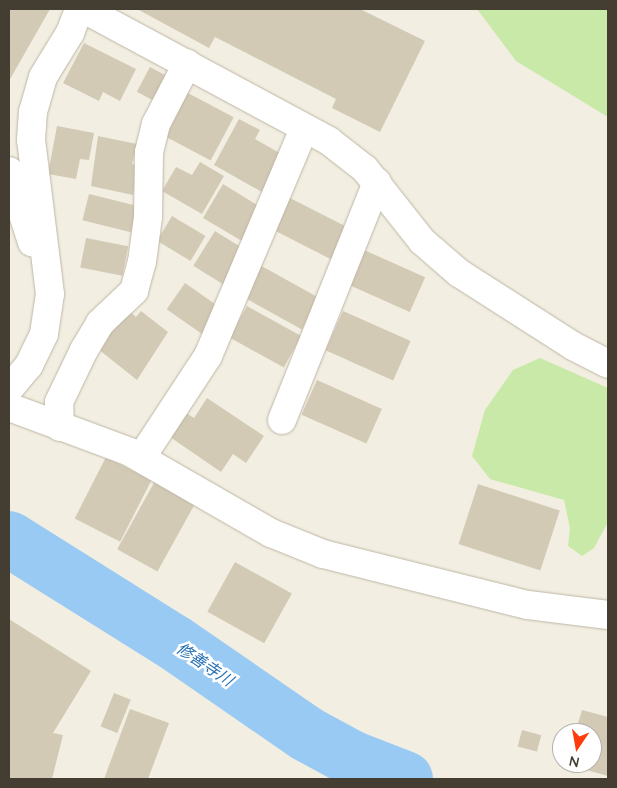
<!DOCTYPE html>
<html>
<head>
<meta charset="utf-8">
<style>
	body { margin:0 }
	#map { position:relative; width:617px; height:788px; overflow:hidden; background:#f2eee1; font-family:Quicksand,"Noto Sans JP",sans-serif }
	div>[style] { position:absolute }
	.green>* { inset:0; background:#c8e9a7 }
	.river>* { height:56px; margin:-28px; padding:0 28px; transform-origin:28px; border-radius:28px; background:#99caf3 }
	.building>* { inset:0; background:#d3cab6; transform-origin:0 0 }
	.roads { filter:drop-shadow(0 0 1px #bdb6a4) drop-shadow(0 0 1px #bdb6a4) }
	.minor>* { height:28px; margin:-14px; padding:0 14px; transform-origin:14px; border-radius:14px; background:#fff }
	span { translate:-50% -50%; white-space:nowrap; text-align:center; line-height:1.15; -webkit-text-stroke:5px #fff; paint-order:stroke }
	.water-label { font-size:16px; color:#2771b3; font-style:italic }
	.frame { position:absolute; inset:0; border:10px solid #433d32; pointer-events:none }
	.north { position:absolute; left:552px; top:723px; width:50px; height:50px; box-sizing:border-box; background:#fff; border:1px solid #b4b1ad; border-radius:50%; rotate:192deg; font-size:14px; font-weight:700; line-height:20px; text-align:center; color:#433d32 }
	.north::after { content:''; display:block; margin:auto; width:18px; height:22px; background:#ff3c0b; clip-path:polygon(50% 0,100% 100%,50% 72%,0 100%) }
</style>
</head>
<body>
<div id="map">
	<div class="green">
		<div style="clip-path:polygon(477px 9px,608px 9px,608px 117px,516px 61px)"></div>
		<div style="clip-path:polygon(540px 358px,608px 388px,608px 522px,594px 548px,582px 556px,568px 546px,570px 528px,564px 500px,490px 479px,472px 456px,485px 410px,513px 370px)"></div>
	</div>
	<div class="river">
		<div style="left:9px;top:539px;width:196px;rotate:32.1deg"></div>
		<div style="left:175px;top:643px;width:160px;rotate:34.6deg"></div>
		<div style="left:307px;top:734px;width:50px;rotate:28.6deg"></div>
		<div style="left:351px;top:758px;width:58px;rotate:21.3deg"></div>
	</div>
	<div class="building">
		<div style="clip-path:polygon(9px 9px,50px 9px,9px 81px)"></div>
		<div style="clip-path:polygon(137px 9px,360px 9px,425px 41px,380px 132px,332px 108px,336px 99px,215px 37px,209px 48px)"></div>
		<div style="clip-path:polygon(84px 43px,136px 69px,120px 101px,103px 92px,99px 101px,63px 83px)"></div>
		<div style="left:150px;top:67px;width:19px;height:28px;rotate:28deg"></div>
		<div style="left:186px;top:92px;width:54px;height:49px;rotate:28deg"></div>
		<div style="clip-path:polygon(239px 119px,260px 130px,255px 139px,283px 155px,262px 192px,214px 165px)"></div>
		<div style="clip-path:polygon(57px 126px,94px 133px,89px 160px,80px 159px,76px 179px,48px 174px)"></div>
		<div style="clip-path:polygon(98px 136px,137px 144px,132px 164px,139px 166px,133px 195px,91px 186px)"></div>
		<div style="clip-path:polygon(200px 162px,224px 176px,202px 214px,162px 191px,176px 167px,192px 175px)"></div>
		<div style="clip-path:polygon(223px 184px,259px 206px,247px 244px,203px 218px)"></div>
		<div style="left:89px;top:194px;width:50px;height:27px;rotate:14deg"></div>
		<div style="left:290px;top:198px;width:65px;height:36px;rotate:27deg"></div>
		<div style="left:172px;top:216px;width:39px;height:29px;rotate:31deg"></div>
		<div style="left:215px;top:231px;width:36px;height:41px;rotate:32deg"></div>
		<div style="left:86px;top:238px;width:43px;height:30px;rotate:11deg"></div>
		<div style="left:364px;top:250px;width:67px;height:38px;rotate:24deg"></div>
		<div style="left:258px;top:264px;width:70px;height:36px;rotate:29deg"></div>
		<div style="left:185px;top:283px;width:44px;height:32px;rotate:35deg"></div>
		<div style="left:247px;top:306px;width:62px;height:36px;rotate:29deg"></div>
		<div style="clip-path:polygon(129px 311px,136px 317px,141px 311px,168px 332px,137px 380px,98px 349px)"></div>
		<div style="left:343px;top:311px;width:74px;height:43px;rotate:24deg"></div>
		<div style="left:317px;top:380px;width:71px;height:38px;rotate:24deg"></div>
		<div style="clip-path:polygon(207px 398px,264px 436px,246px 463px,233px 454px,221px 472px,170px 437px,186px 413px,194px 418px)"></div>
		<div style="left:106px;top:457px;width:51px;height:69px;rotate:27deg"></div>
		<div style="left:155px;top:481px;width:46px;height:78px;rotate:29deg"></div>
		<div style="left:478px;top:484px;width:86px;height:63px;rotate:18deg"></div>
		<div style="left:235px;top:562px;width:65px;height:57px;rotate:29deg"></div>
		<div style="clip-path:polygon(9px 619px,91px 671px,53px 733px,63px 735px,52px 779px,9px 779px)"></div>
		<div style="left:114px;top:693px;width:18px;height:36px;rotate:22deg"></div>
		<div style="clip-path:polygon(130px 709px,169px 723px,148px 779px,104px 779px)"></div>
		<div style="clip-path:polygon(582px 710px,608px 717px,608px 776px,565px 764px,592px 763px,592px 733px,575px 733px)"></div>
		<div style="left:522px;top:730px;width:20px;height:17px;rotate:15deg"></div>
	</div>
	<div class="roads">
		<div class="minor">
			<div style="left:84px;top:9px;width:278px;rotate:28.3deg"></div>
			<div style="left:329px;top:141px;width:46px;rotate:37.9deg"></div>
			<div style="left:365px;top:169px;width:92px;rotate:51.6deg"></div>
			<div style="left:422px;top:241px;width:49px;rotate:40.9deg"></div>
			<div style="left:459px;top:273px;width:135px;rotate:32.6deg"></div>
			<div style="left:573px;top:346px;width:39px;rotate:27deg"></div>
			<div style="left:9px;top:171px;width:75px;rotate:72.1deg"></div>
			<div style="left:9px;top:389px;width:31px;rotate:-50deg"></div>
			<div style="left:29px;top:365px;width:34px;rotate:-64deg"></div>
			<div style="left:44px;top:334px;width:40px;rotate:-81.5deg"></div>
			<div style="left:50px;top:294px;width:155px;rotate:-97deg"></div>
			<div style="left:31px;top:140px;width:28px;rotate:-86deg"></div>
			<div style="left:33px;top:112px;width:36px;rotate:-74deg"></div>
			<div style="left:43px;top:77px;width:52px;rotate:-58.5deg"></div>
			<div style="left:70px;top:33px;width:26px;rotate:-69deg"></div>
			<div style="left:9px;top:407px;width:129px;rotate:20.4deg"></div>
			<div style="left:130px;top:452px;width:163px;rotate:29.9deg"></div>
			<div style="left:271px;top:533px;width:56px;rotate:22deg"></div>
			<div style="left:323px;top:554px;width:211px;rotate:14deg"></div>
			<div style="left:528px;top:605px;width:81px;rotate:7.1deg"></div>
			<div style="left:282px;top:420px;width:256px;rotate:-68.2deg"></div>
			<div style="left:60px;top:427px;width:25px;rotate:-92deg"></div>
			<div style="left:59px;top:402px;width:58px;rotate:-64.3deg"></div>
			<div style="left:84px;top:350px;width:31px;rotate:-59deg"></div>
			<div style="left:100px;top:323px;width:47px;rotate:-43.3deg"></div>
			<div style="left:134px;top:291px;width:30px;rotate:-75deg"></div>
			<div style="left:142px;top:262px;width:45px;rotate:-82.4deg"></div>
			<div style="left:148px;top:217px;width:65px;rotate:-89.1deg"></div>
			<div style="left:149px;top:152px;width:29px;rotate:-76deg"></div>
			<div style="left:156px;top:124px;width:68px;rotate:-62.7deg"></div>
			<div style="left:141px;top:458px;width:122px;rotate:-56.7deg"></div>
			<div style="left:208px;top:356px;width:246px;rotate:-67.1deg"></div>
		</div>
	</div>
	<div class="water-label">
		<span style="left:205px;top:664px;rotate:34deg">修善寺川</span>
	</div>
	<div class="frame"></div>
	<div class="north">N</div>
</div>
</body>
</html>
